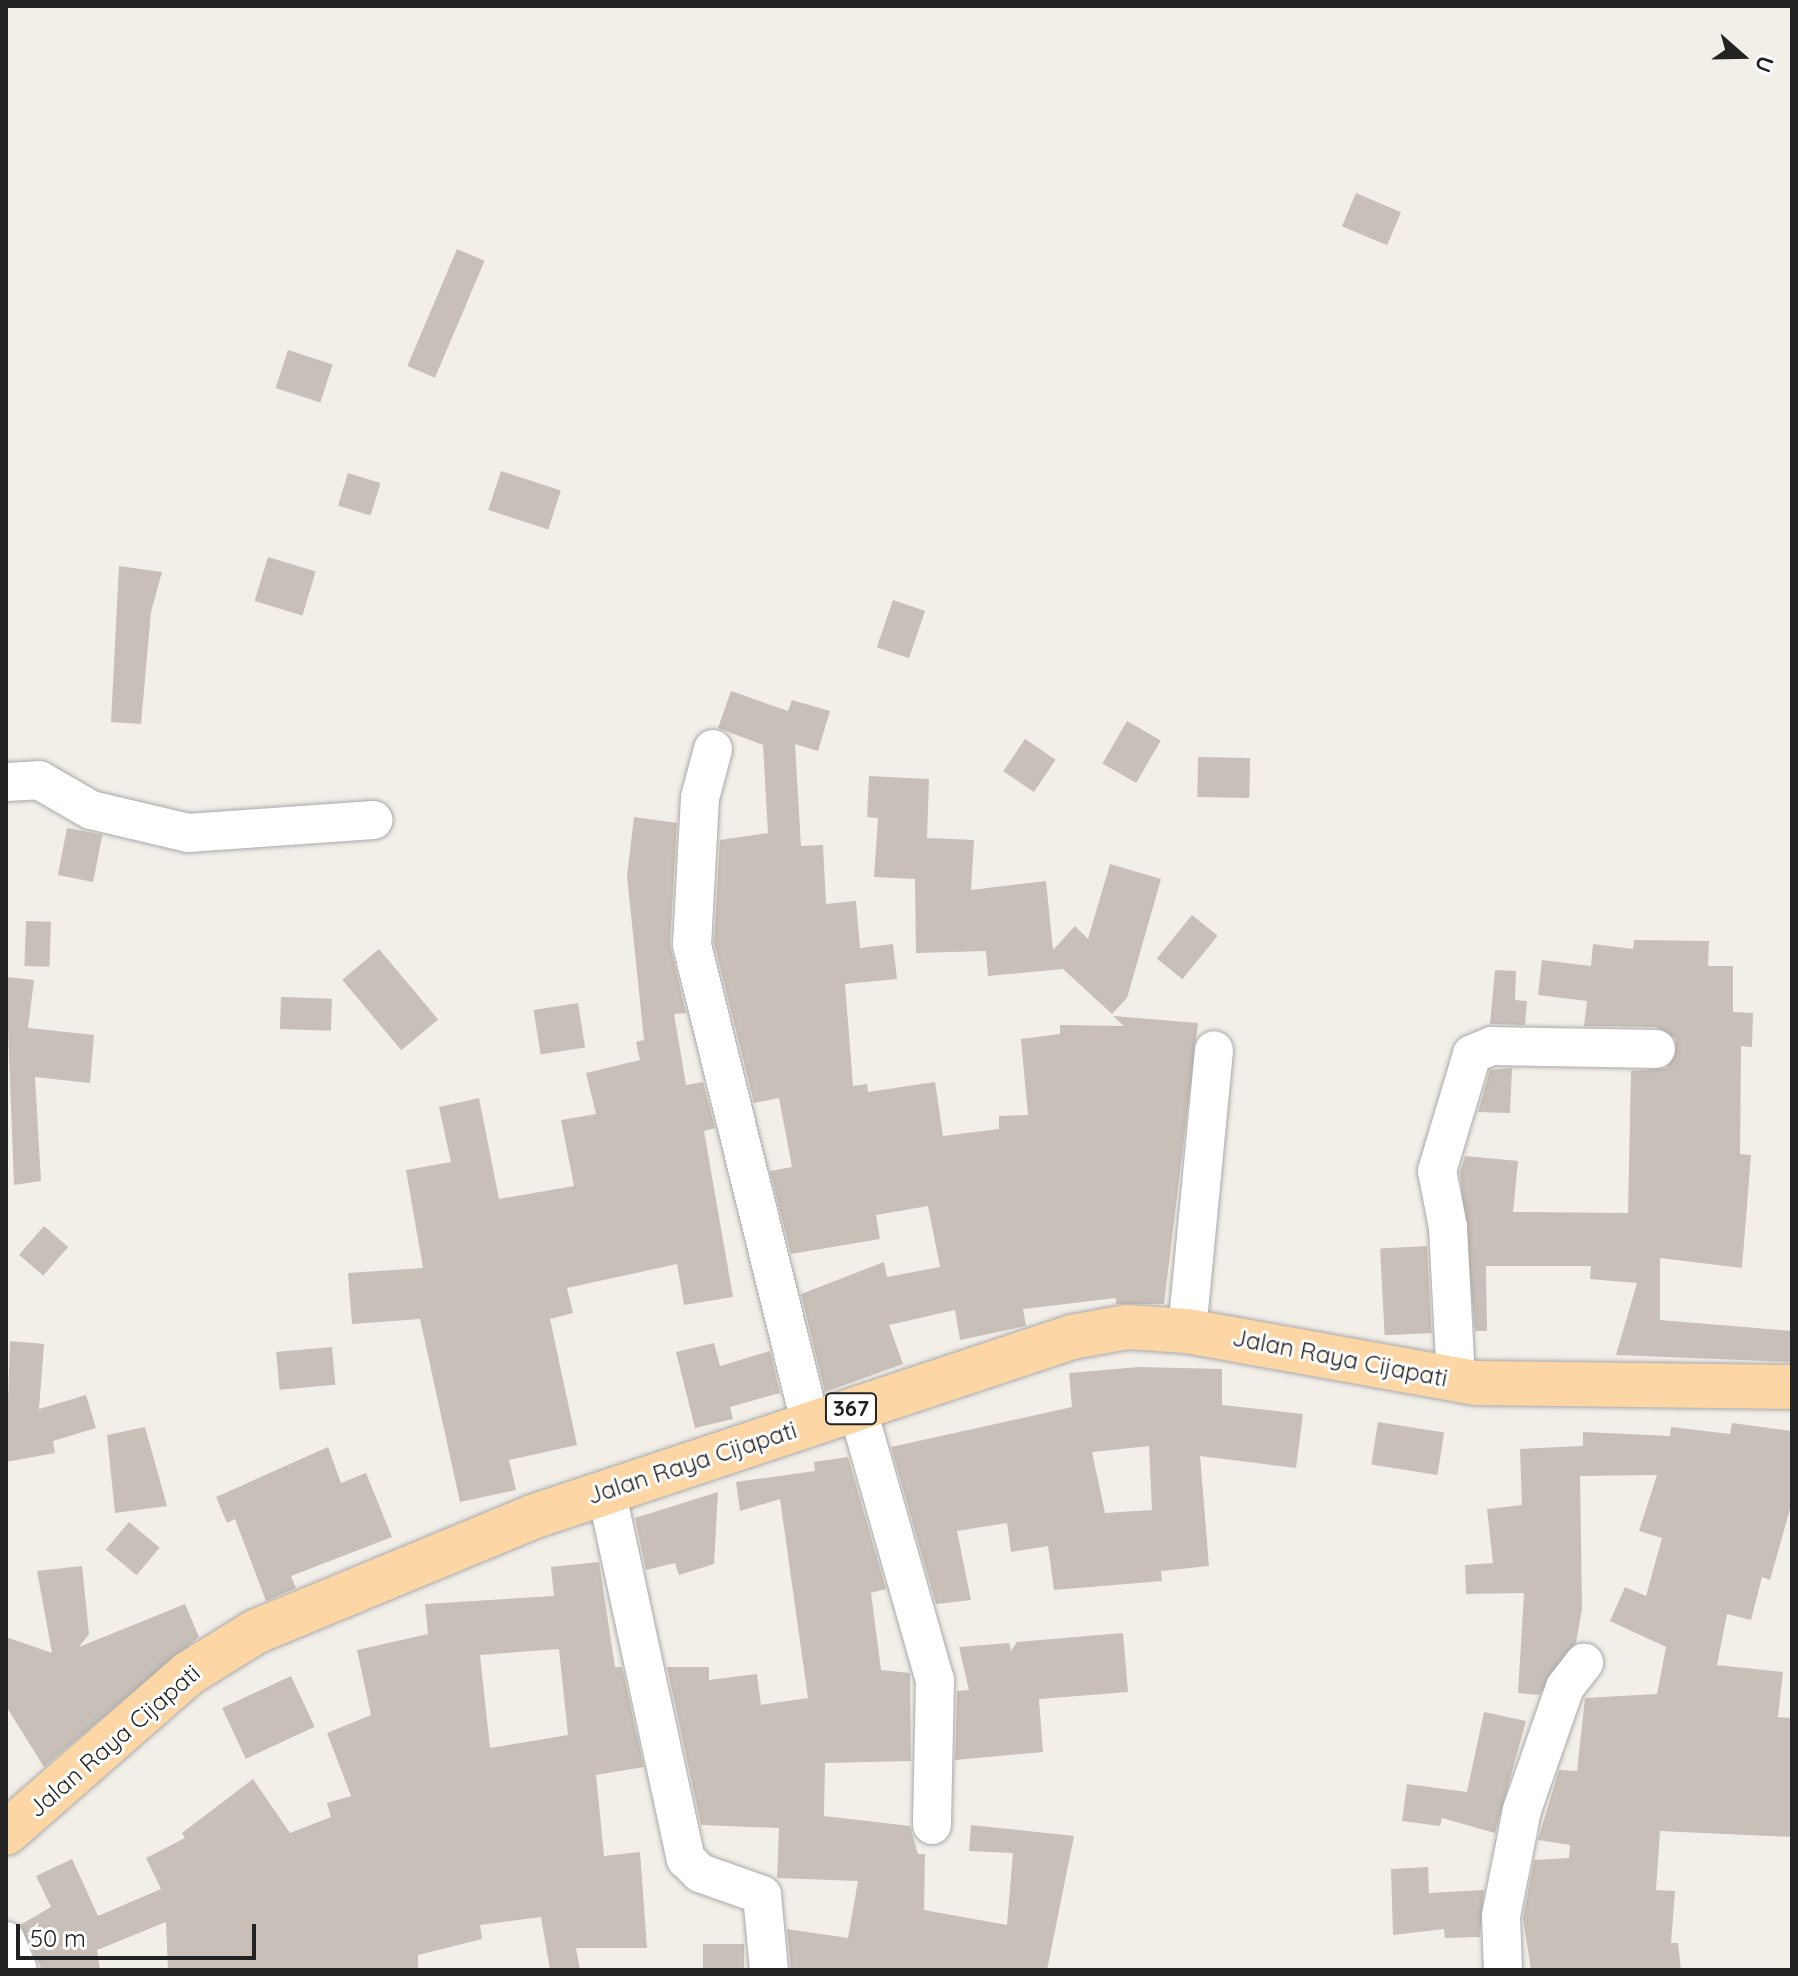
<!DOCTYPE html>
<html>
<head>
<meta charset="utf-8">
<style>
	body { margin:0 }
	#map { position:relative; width:1798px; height:1976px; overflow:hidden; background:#f2efe9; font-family:Quicksand,sans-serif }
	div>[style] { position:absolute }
	.building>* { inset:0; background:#c7bfb8; transform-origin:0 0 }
	.roads { filter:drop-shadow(0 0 2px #a9a9a9) drop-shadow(0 0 2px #a9a9a9) }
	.minor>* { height:38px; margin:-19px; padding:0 19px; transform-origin:19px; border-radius:19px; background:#fff }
	.major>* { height:44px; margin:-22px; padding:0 22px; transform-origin:22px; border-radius:22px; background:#fcd6a4 }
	span { translate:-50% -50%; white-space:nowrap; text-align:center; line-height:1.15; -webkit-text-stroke:6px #fff; paint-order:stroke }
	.shield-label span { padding:2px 6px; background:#fff; border:2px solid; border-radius:6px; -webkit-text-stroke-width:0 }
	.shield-label { font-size:22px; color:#222; font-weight:700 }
	.street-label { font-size:24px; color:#222 }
	.frame { position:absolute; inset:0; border:8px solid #222; pointer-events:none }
	.north { position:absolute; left:1702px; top:16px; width:80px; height:80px; -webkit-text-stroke:6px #fff; paint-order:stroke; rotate:110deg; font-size:22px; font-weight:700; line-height:32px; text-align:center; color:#222 }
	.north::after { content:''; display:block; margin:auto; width:28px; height:36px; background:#222; clip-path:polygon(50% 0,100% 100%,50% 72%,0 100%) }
	.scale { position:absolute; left:16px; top:1924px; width:240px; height:36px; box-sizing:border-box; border:4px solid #222; border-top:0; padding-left:10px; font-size:24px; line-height:28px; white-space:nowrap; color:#222; -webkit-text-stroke:6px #fff; paint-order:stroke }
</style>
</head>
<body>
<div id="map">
	<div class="building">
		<div style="left:1356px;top:193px;width:49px;height:36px;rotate:23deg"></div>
		<div style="left:457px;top:249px;width:30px;height:127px;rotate:23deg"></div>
		<div style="left:288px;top:350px;width:47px;height:40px;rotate:18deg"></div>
		<div style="left:501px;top:471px;width:63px;height:41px;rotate:18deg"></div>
		<div style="left:348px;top:473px;width:34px;height:34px;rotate:17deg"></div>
		<div style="left:268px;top:557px;width:50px;height:46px;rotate:17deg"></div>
		<div style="clip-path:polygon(119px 566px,162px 572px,151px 612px,141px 724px,111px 722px)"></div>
		<div style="left:893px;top:600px;width:34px;height:50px;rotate:19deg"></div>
		<div style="clip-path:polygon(731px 691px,788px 711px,792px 700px,830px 711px,818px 751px,795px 744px,801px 846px,823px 845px,826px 904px,856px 901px,860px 948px,893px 944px,897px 979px,845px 984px,853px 1086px,867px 1084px,868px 1092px,935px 1082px,943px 1136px,999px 1129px,999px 1116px,1028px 1115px,1021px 1039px,1060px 1034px,1060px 1025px,1124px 1026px,1113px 1016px,1198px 1023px,1164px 1304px,1116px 1304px,1116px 1298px,1023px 1309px,1026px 1326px,960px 1340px,955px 1310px,889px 1325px,903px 1364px,825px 1392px,801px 1294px,884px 1262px,887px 1277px,940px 1267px,928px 1206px,876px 1215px,880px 1239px,791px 1254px,770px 1171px,792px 1167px,779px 1098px,754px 1103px,714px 943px,720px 840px,768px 833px,763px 745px,718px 728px)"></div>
		<div style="left:1127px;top:721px;width:39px;height:49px;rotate:30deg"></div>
		<div style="left:1025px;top:739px;width:37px;height:39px;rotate:34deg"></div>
		<div style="left:1250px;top:758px;width:40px;height:52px;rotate:91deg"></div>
		<div style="clip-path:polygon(869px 776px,929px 779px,927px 838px,974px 840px,971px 890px,1046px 881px,1053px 950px,1075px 926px,1088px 939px,1110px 864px,1161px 879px,1127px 998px,1112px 1014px,1063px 969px,988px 976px,986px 951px,916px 953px,915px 879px,874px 877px,878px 818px,867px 817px)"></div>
		<div style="clip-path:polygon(634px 817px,677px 823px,670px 944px,686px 1013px,674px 1014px,686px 1085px,703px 1082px,715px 1128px,704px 1131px,733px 1297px,684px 1305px,677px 1264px,567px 1288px,573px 1313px,550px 1319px,577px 1445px,509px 1460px,516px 1490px,460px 1502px,420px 1319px,352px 1324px,348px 1273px,423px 1268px,406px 1170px,451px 1162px,439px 1107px,479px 1098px,499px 1199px,574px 1186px,561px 1120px,596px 1114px,586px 1073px,640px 1060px,636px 1042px,644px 1040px,627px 876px)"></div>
		<div style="left:67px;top:828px;width:36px;height:48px;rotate:11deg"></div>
		<div style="left:1192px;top:915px;width:33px;height:56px;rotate:39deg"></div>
		<div style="left:26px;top:921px;width:25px;height:45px;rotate:2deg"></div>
		<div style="clip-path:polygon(1634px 940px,1709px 941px,1708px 966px,1733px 966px,1733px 1012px,1753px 1013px,1752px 1047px,1741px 1046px,1740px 1154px,1751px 1155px,1742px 1268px,1660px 1258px,1660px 1320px,1792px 1331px,1792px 1362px,1616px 1355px,1637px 1283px,1590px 1279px,1591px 1266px,1486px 1266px,1487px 1331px,1475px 1331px,1460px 1172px,1465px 1156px,1518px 1161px,1513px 1212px,1628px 1213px,1631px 1071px,1667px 1068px,1676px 1039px,1656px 1027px,1584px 1026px,1587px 1001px,1538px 995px,1542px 960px,1591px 966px,1593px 944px,1633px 949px)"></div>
		<div style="left:379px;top:949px;width:92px;height:48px;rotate:50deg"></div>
		<div style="clip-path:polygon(1495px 970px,1516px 971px,1515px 1000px,1527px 1001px,1525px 1025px,1490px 1024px)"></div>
		<div style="clip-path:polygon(6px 977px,34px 980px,28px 1028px,94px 1035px,90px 1083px,35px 1077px,41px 1181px,14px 1185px)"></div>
		<div style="left:281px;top:997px;width:51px;height:32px;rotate:2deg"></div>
		<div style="left:578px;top:1003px;width:45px;height:45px;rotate:81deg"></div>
		<div style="clip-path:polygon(1512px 1068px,1510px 1113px,1478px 1112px,1490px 1070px)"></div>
		<div style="left:44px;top:1226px;width:32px;height:38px;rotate:41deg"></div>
		<div style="left:1427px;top:1246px;width:87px;height:47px;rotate:87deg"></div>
		<div style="clip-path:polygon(10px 1341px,44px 1344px,39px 1409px,86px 1395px,96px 1428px,53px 1441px,55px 1453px,6px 1462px)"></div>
		<div style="clip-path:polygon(714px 1343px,720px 1366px,770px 1351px,780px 1393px,730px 1407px,733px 1419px,695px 1428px,676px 1352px)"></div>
		<div style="left:332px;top:1347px;width:38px;height:56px;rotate:85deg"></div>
		<div style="clip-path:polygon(evenodd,1139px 1367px,1222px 1369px,1222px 1405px,1303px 1414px,1296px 1468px,1200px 1456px,1209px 1566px,1161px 1571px,1162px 1581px,1054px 1590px,1048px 1546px,1011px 1552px,1007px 1523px,957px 1531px,971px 1600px,936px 1604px,891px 1447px,1072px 1407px,1069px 1373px,1139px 1367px,1149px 1446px,1152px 1510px,1105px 1513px,1092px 1452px,1149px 1446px)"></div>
		<div style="left:1378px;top:1422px;width:67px;height:43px;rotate:9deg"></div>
		<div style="clip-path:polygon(1732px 1423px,1792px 1431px,1792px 1502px,1770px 1580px,1762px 1577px,1751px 1620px,1727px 1614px,1717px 1665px,1783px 1672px,1778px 1717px,1792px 1718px,1792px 1837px,1660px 1831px,1656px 1890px,1675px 1891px,1671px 1943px,1678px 1943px,1681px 1970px,1531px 1970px,1523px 1918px,1534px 1860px,1569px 1858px,1570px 1845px,1538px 1840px,1559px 1770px,1577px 1771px,1585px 1698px,1657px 1694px,1666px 1647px,1610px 1621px,1625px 1587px,1646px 1596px,1662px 1538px,1639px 1531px,1657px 1475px,1580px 1476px,1582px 1609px,1576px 1643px,1539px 1695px,1518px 1693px,1524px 1593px,1466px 1594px,1465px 1565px,1493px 1563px,1487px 1509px,1522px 1505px,1520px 1449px,1583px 1446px,1583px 1432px,1670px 1436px,1671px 1427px,1730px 1434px)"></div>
		<div style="clip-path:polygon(145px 1427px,167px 1506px,115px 1513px,107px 1435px)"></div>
		<div style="clip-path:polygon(328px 1447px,341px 1483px,366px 1473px,392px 1537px,291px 1576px,296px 1588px,266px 1601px,235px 1519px,227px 1523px,216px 1497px)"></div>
		<div style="clip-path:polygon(848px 1457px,886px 1589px,871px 1593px,881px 1670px,910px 1673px,911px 1761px,825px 1763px,824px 1816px,910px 1826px,918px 1854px,925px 1854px,924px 1910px,1007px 1925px,1013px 1853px,969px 1851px,971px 1825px,1074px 1836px,1047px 1970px,791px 1970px,787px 1929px,848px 1938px,858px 1881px,777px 1878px,779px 1828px,701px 1825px,667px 1667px,709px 1667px,709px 1680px,757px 1674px,761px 1705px,808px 1698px,780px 1499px,740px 1511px,736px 1482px,815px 1471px,814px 1462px)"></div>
		<div style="clip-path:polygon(718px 1492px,714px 1564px,679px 1575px,675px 1563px,646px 1570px,635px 1518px)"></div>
		<div style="left:129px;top:1522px;width:40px;height:36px;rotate:40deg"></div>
		<div style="clip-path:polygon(evenodd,599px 1562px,615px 1667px,622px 1667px,644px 1767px,596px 1775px,604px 1856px,640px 1852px,647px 1948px,576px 1948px,580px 1970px,550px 1970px,541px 1917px,480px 1925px,482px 1939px,418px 1955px,418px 1970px,168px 1970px,166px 1922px,97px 1950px,100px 1970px,42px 1970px,20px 1925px,51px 1907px,36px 1876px,72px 1859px,98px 1916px,161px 1889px,146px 1858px,185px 1838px,182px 1833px,253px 1779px,290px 1833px,331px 1817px,327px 1803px,351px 1796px,327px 1733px,371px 1715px,357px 1650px,428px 1634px,425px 1604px,554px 1596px,551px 1567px,599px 1562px,559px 1649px,568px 1735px,490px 1748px,480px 1655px,559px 1649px)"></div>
		<div style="clip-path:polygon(82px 1566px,89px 1634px,79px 1647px,185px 1604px,199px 1637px,44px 1767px,6px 1706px,6px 1637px,52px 1653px,37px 1571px)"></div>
		<div style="clip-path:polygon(1123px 1633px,1128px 1692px,1039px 1699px,1043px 1752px,955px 1760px,957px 1691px,969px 1690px,959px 1647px,1009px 1643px,1011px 1651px,1017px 1642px)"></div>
		<div style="left:291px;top:1676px;width:56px;height:76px;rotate:65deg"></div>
		<div style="clip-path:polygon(1484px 1712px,1526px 1721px,1495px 1833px,1442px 1818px,1440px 1826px,1402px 1821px,1407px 1784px,1467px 1792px)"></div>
		<div style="clip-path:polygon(1428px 1867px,1429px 1893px,1484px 1890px,1480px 1937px,1445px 1938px,1444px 1929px,1393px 1935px,1391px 1869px)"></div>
		<div style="left:703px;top:1944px;width:41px;height:26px"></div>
	</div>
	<div class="roads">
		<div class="minor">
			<div style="left:713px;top:749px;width:51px;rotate:104.9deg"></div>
			<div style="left:700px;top:798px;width:147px;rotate:93.1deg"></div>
			<div style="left:692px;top:945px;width:492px;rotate:76.1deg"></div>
			<div style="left:6px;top:782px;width:33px;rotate:-3deg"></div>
			<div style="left:39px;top:780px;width:60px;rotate:30deg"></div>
			<div style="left:91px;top:810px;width:100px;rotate:13.3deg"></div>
			<div style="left:188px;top:833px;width:186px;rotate:-4deg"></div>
			<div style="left:1187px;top:1331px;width:282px;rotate:-84.5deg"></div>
			<div style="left:1456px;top:1380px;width:153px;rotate:-93deg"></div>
			<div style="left:1448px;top:1227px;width:57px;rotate:-101.1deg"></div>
			<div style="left:1437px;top:1171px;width:122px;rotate:-73.3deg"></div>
			<div style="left:1472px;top:1054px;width:22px;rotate:-22deg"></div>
			<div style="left:1492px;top:1046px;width:164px;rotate:1deg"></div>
			<div style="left:857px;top:1407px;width:284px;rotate:74.1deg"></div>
			<div style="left:935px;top:1680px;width:145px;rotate:91.2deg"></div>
			<div style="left:606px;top:1490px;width:378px;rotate:77.8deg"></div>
			<div style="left:686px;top:1859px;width:20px;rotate:45deg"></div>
			<div style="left:700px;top:1873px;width:66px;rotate:19.5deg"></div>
			<div style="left:762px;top:1895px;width:75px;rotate:84.7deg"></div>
			<div style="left:6px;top:1941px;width:31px;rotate:68deg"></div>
			<div style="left:1503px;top:1970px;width:54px;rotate:-92.1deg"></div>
			<div style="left:1501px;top:1916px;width:108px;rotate:-78.8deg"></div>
			<div style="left:1522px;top:1810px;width:130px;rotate:-70.7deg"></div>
			<div style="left:1565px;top:1687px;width:31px;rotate:-52deg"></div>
		</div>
		<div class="major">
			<div style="left:6px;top:1833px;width:243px;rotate:-41.2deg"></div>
			<div style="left:189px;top:1673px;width:78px;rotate:-31.8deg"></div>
			<div style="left:255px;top:1632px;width:300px;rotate:-22.5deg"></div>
			<div style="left:532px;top:1517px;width:569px;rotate:-18.43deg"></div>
			<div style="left:1072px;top:1337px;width:56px;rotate:-10.3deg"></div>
			<div style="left:1127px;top:1327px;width:60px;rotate:3.8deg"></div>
			<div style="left:1187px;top:1331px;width:294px;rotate:10.2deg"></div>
			<div style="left:1476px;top:1383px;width:316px;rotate:0.7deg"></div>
		</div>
	</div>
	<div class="shield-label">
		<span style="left:851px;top:1409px">367</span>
	</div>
	<div class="street-label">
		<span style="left:1340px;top:1358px;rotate:11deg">Jalan Raya Cijapati</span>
		<span style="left:692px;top:1463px;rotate:-18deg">Jalan Raya Cijapati</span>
		<span style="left:114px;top:1741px;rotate:-41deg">Jalan Raya Cijapati</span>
	</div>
	<div class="frame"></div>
	<div class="north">U</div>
	<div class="scale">50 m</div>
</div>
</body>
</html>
